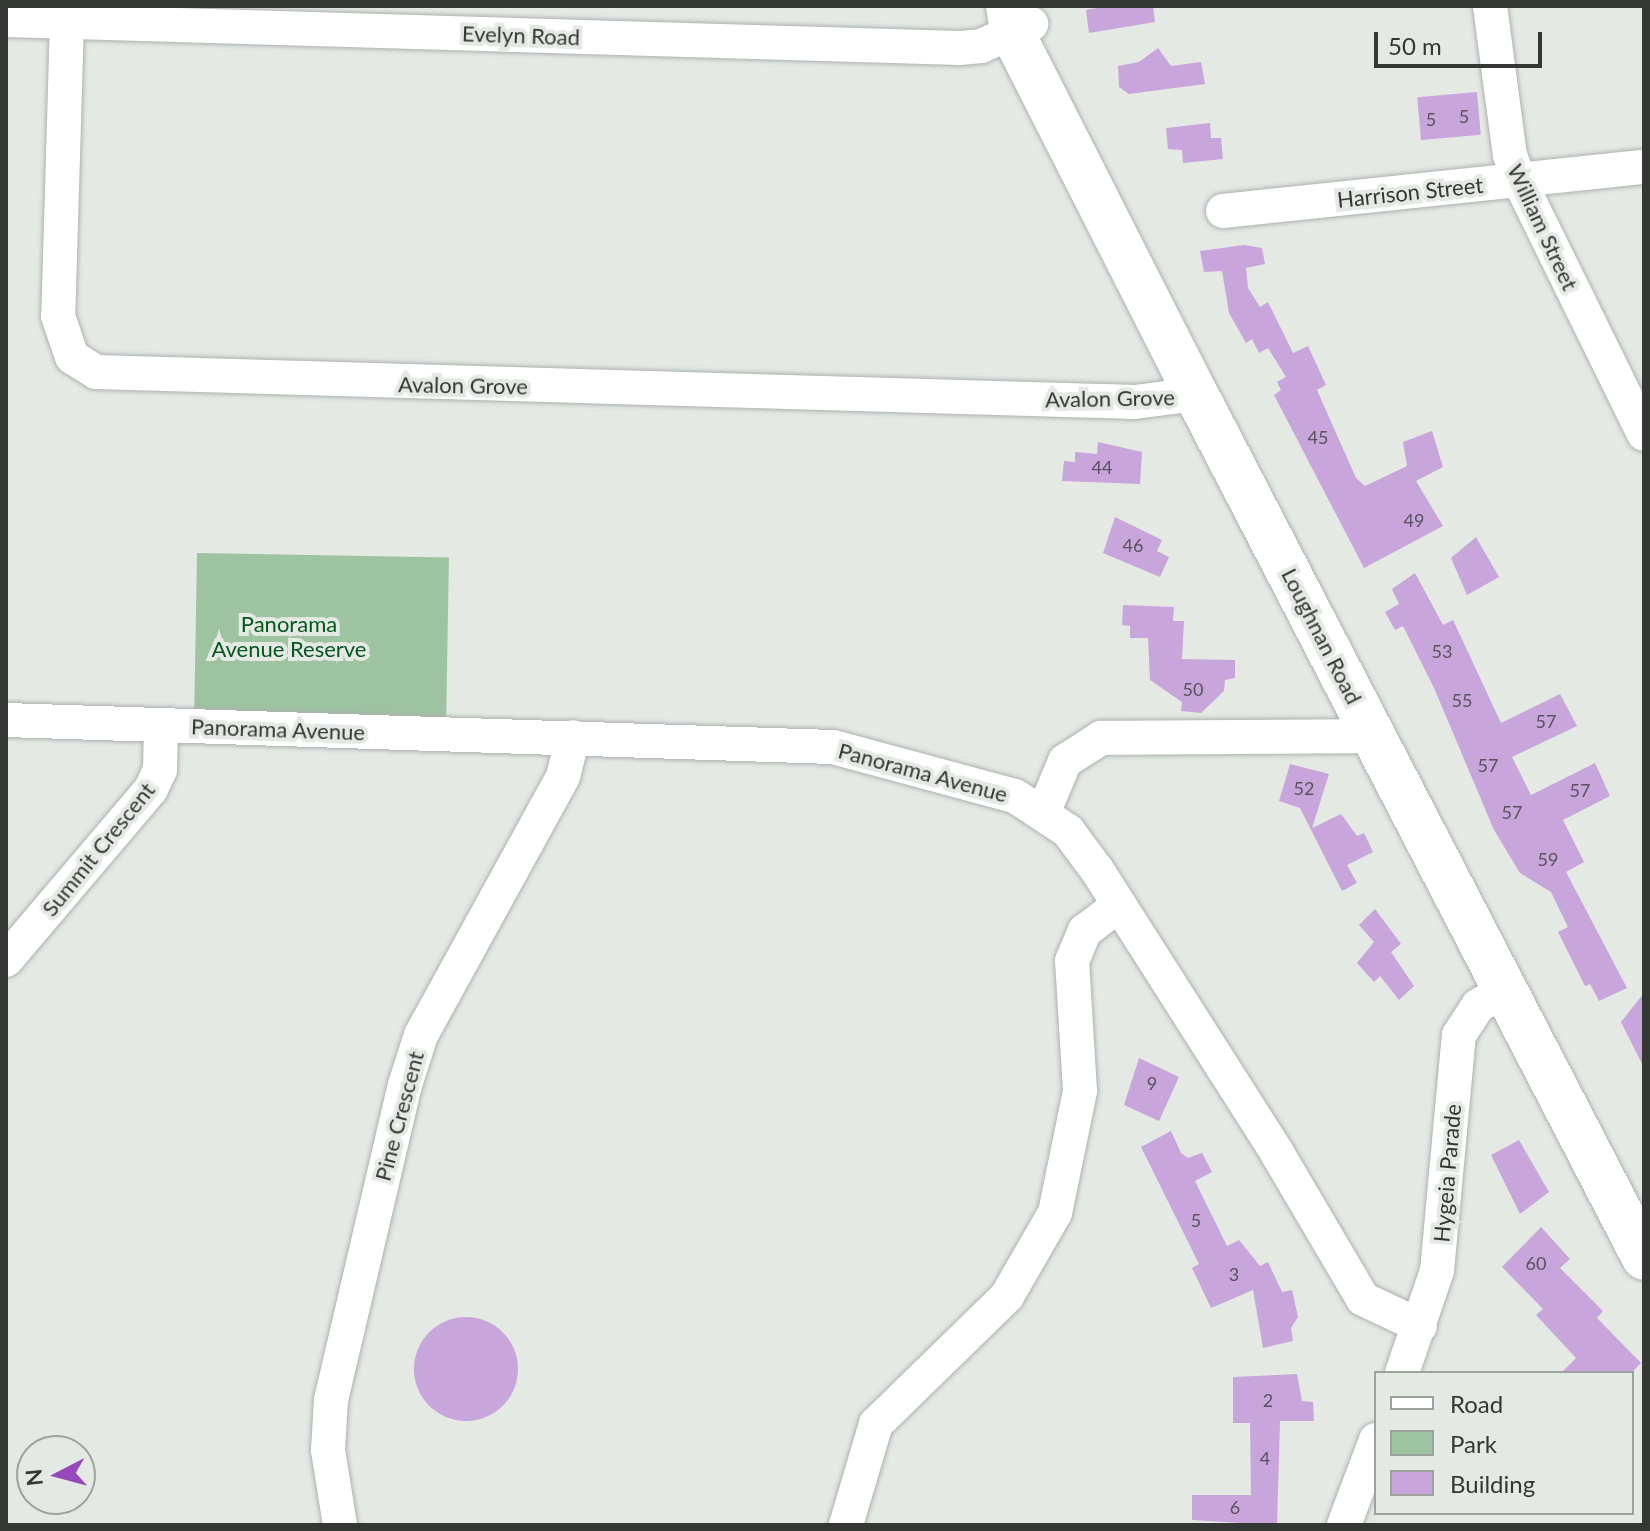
<!DOCTYPE html>
<html>
<head>
<meta charset="utf-8">
<style>
	body { margin:0 }
	#map { position:relative; width:1650px; height:1531px; overflow:hidden; background:#e4e9e4; font-family:Lato,sans-serif }
	div>[style] { position:absolute }
	.green>* { inset:0; background:#9dc3a1; transform-origin:0 0 }
	.building>* { inset:0; background:#c8a5da; transform-origin:0 0 }
	.round { border-radius:50% }
	.roads { filter:drop-shadow(0 0 2px #adb2ae) drop-shadow(0 0 2px #adb2ae) }
	.minor>* { height:34px; margin:-17px; padding:0 17px; transform-origin:17px; border-radius:17px; background:#fff }
	.major>* { height:44px; margin:-22px; padding:0 22px; transform-origin:22px; border-radius:22px; background:#fff }
	span { translate:-50% -50%; white-space:nowrap; text-align:center; line-height:1.15; -webkit-text-stroke:8px #e4e9e4; paint-order:stroke }
	.number-label { font-size:18px; color:#5a525e }
	.number-label span { -webkit-text-stroke-width:0 }
	.street-label { font-size:22px; color:#353735 }
	.park-label { font-size:22px; color:#06571f }
	.frame { position:absolute; inset:0; border:8px solid #353735; pointer-events:none }
	.legend { position:absolute; left:1374px; top:1371px; width:260px; height:144px; box-sizing:border-box; background:#e4e9e4; border:2px solid #9ea29e; margin:0; padding:10px 14px; list-style:none; font-size:24px; color:#353735 }
	.legend li { display:flex; align-items:center; gap:16px; height:40px }
	.legend b { width:40px; border:2px solid #9ea29e }
	.north { position:absolute; left:16px; top:1435px; width:80px; height:80px; box-sizing:border-box; background:#e4e9e4; border:2px solid #9ea29e; border-radius:50%; rotate:264deg; font-size:22px; font-weight:700; line-height:32px; text-align:center; color:#353735 }
	.north::after { content:''; display:block; margin:auto; width:28px; height:36px; background:#9649ba; clip-path:polygon(50% 0,100% 100%,50% 72%,0 100%) }
	.scale { position:absolute; left:1374px; top:32px; width:168px; height:36px; box-sizing:border-box; border:4px solid #353735; border-top:0; padding-left:10px; font-size:24px; line-height:28px; white-space:nowrap; color:#353735; -webkit-text-stroke:6px #e4e9e4; paint-order:stroke }
</style>
</head>
<body>
<div id="map">
	<div class="green">
		<div style="left:197px;top:553px;width:252px;height:160px;rotate:1deg"></div>
	</div>
	<div class="building">
		<div style="clip-path:polygon(1108px 6px,1153px 6px,1155px 22px,1089px 33px,1086px 10px)"></div>
		<div style="clip-path:polygon(1158px 48px,1171px 66px,1201px 62px,1205px 84px,1129px 94px,1119px 87px,1118px 66px,1139px 62px)"></div>
		<div style="left:1477px;top:92px;width:43px;height:60px;rotate:85deg"></div>
		<div style="clip-path:polygon(1210px 123px,1211px 138px,1221px 138px,1223px 159px,1183px 163px,1182px 150px,1168px 149px,1166px 128px)"></div>
		<div style="clip-path:polygon(1244px 245px,1262px 248px,1265px 264px,1246px 268px,1248px 288px,1260px 307px,1268px 302px,1293px 353px,1308px 346px,1326px 385px,1317px 390px,1356px 478px,1365px 486px,1407px 466px,1403px 442px,1432px 431px,1443px 467px,1416px 481px,1443px 526px,1364px 568px,1274px 395px,1281px 390px,1277px 382px,1286px 377px,1268px 348px,1259px 353px,1252px 339px,1246px 343px,1229px 313px,1222px 271px,1204px 272px,1200px 251px)"></div>
		<div style="clip-path:polygon(1098px 442px,1142px 452px,1140px 484px,1062px 481px,1064px 461px,1075px 462px,1075px 452px,1097px 454px)"></div>
		<div style="clip-path:polygon(1115px 517px,1162px 540px,1157px 551px,1169px 557px,1160px 577px,1103px 553px)"></div>
		<div style="clip-path:polygon(1476px 537px,1499px 577px,1467px 595px,1451px 558px)"></div>
		<div style="clip-path:polygon(1415px 573px,1443px 625px,1453px 620px,1501px 723px,1560px 694px,1577px 726px,1512px 757px,1531px 795px,1595px 763px,1610px 796px,1563px 820px,1584px 862px,1566px 872px,1627px 988px,1599px 1001px,1590px 984px,1585px 986px,1558px 932px,1568px 927px,1551px 892px,1520px 873px,1494px 830px,1434px 688px,1403px 626px,1395px 630px,1385px 612px,1399px 604px,1392px 589px)"></div>
		<div style="clip-path:polygon(1123px 605px,1174px 607px,1173px 621px,1184px 621px,1182px 659px,1235px 660px,1235px 678px,1225px 680px,1224px 691px,1201px 713px,1181px 711px,1182px 702px,1150px 680px,1148px 638px,1130px 638px,1130px 626px,1122px 625px)"></div>
		<div style="clip-path:polygon(1290px 764px,1329px 774px,1312px 828px,1341px 814px,1357px 836px,1364px 833px,1373px 852px,1347px 865px,1357px 883px,1342px 891px,1300px 808px,1279px 801px)"></div>
		<div style="clip-path:polygon(1375px 909px,1401px 944px,1391px 952px,1414px 986px,1399px 1000px,1380px 976px,1374px 982px,1357px 963px,1374px 942px,1359px 925px)"></div>
		<div style="clip-path:polygon(1644px 993px,1644px 1068px,1621px 1022px)"></div>
		<div style="clip-path:polygon(1139px 1058px,1179px 1077px,1159px 1121px,1124px 1105px)"></div>
		<div style="clip-path:polygon(1171px 1131px,1181px 1153px,1188px 1158px,1202px 1153px,1212px 1172px,1195px 1181px,1227px 1246px,1239px 1240px,1260px 1266px,1268px 1262px,1282px 1292px,1292px 1290px,1298px 1317px,1291px 1328px,1293px 1341px,1263px 1348px,1253px 1290px,1211px 1308px,1192px 1268px,1199px 1264px,1141px 1147px)"></div>
		<div style="clip-path:polygon(1519px 1140px,1549px 1192px,1520px 1214px,1491px 1155px)"></div>
		<div style="clip-path:polygon(1541px 1227px,1570px 1259px,1560px 1268px,1603px 1311px,1597px 1318px,1641px 1363px,1631px 1373px,1561px 1373px,1576px 1358px,1536px 1315px,1543px 1309px,1502px 1267px)"></div>
		<div class="round" style="left:414px;top:1317px;width:104px;height:104px"></div>
		<div style="clip-path:polygon(1297px 1374px,1302px 1401px,1313px 1402px,1314px 1421px,1280px 1421px,1277px 1525px,1192px 1520px,1192px 1495px,1251px 1495px,1250px 1423px,1233px 1423px,1233px 1377px)"></div>
	</div>
	<div class="roads">
		<div class="minor">
			<div style="left:1490px;top:6px;width:150px;rotate:82.4deg"></div>
			<div style="left:1510px;top:155px;width:27px;rotate:70deg"></div>
			<div style="left:1519px;top:180px;width:283px;rotate:63.8deg"></div>
			<div style="left:6px;top:20px;width:954px;rotate:1.68deg"></div>
			<div style="left:960px;top:48px;width:21px;rotate:-5deg"></div>
			<div style="left:981px;top:46px;width:55px;rotate:-23.7deg"></div>
			<div style="left:67px;top:21px;width:295px;rotate:91.7deg"></div>
			<div style="left:58px;top:316px;width:43px;rotate:71.1deg"></div>
			<div style="left:72px;top:357px;width:28px;rotate:32deg"></div>
			<div style="left:96px;top:372px;width:1039px;rotate:1.65deg"></div>
			<div style="left:1135px;top:402px;width:62px;rotate:-7.5deg"></div>
			<div style="left:1223px;top:211px;width:423px;rotate:-6deg"></div>
			<div style="left:6px;top:720px;width:827px;rotate:1.87deg"></div>
			<div style="left:833px;top:747px;width:188px;rotate:15.1deg"></div>
			<div style="left:1015px;top:796px;width:64px;rotate:33.4deg"></div>
			<div style="left:1068px;top:831px;width:49px;rotate:53.4deg"></div>
			<div style="left:1097px;top:870px;width:335px;rotate:57.5deg"></div>
			<div style="left:1277px;top:1153px;width:169px;rotate:59.5deg"></div>
			<div style="left:1363px;top:1299px;width:63px;rotate:25.3deg"></div>
			<div style="left:1044px;top:811px;width:54px;rotate:-67.2deg"></div>
			<div style="left:1065px;top:761px;width:43px;rotate:-32.6deg"></div>
			<div style="left:1101px;top:738px;width:273px;rotate:-0.4deg"></div>
			<div style="left:6px;top:960px;width:224px;rotate:-49.7deg"></div>
			<div style="left:151px;top:789px;width:21px;rotate:-65deg"></div>
			<div style="left:160px;top:770px;width:45px;rotate:-88.7deg"></div>
			<div style="left:1402px;top:1373px;width:108px;rotate:-71.1deg"></div>
			<div style="left:1437px;top:1271px;width:237px;rotate:-84.7deg"></div>
			<div style="left:1459px;top:1035px;width:35px;rotate:-57deg"></div>
			<div style="left:1478px;top:1006px;width:32px;rotate:-32deg"></div>
			<div style="left:340px;top:1525px;width:76px;rotate:-99.1deg"></div>
			<div style="left:328px;top:1450px;width:50px;rotate:-86.6deg"></div>
			<div style="left:331px;top:1400px;width:324px;rotate:-76.8deg"></div>
			<div style="left:405px;top:1085px;width:52px;rotate:-72.3deg"></div>
			<div style="left:421px;top:1035px;width:294px;rotate:-61.2deg"></div>
			<div style="left:563px;top:777px;width:41px;rotate:-76deg"></div>
			<div style="left:846px;top:1525px;width:105px;rotate:-73.5deg"></div>
			<div style="left:876px;top:1424px;width:183px;rotate:-44.3deg"></div>
			<div style="left:1007px;top:1296px;width:96px;rotate:-60deg"></div>
			<div style="left:1055px;top:1213px;width:125px;rotate:-78.4deg"></div>
			<div style="left:1080px;top:1091px;width:130px;rotate:-93.5deg"></div>
			<div style="left:1072px;top:961px;width:33px;rotate:-67deg"></div>
			<div style="left:1085px;top:931px;width:43px;rotate:-37.4deg"></div>
			<div style="left:1344px;top:1525px;width:91px;rotate:-69.4deg"></div>
		</div>
		<div class="major">
			<div style="left:1008px;top:6px;width:26px;rotate:81deg"></div>
			<div style="left:1012px;top:32px;width:406px;rotate:63.1deg"></div>
			<div style="left:1196px;top:394px;width:973px;rotate:62.59deg"></div>
		</div>
	</div>
	<div class="number-label">
		<span style="left:1464px;top:116px">5</span>
		<span style="left:1431px;top:119px">5</span>
		<span style="left:1318px;top:437px">45</span>
		<span style="left:1102px;top:467px">44</span>
		<span style="left:1414px;top:520px">49</span>
		<span style="left:1133px;top:545px">46</span>
		<span style="left:1442px;top:651px">53</span>
		<span style="left:1193px;top:689px">50</span>
		<span style="left:1462px;top:700px">55</span>
		<span style="left:1546px;top:721px">57</span>
		<span style="left:1488px;top:765px">57</span>
		<span style="left:1304px;top:788px">52</span>
		<span style="left:1580px;top:790px">57</span>
		<span style="left:1512px;top:812px">57</span>
		<span style="left:1548px;top:859px">59</span>
		<span style="left:1152px;top:1083px">9</span>
		<span style="left:1196px;top:1220px">5</span>
		<span style="left:1536px;top:1263px">60</span>
		<span style="left:1234px;top:1274px">3</span>
		<span style="left:1268px;top:1400px">2</span>
		<span style="left:1265px;top:1458px">4</span>
		<span style="left:1235px;top:1507px">6</span>
	</div>
	<div class="street-label">
		<span style="left:521px;top:35px;rotate:2deg">Evelyn Road</span>
		<span style="left:1410px;top:192px;rotate:-6deg">Harrison Street</span>
		<span style="left:1543px;top:227px;rotate:65deg">William Street</span>
		<span style="left:463px;top:385px;rotate:1deg">Avalon Grove</span>
		<span style="left:1110px;top:398px;rotate:-1deg">Avalon Grove</span>
		<span style="left:1322px;top:636px;rotate:63deg">Loughnan Road</span>
		<span style="left:278px;top:729px;rotate:2deg">Panorama Avenue</span>
		<span style="left:923px;top:772px;rotate:15deg">Panorama Avenue</span>
		<span style="left:98px;top:849px;rotate:-51deg">Summit Crescent</span>
		<span style="left:399px;top:1116px;rotate:-75deg">Pine Crescent</span>
		<span style="left:1447px;top:1173px;rotate:-85deg">Hygeia Parade</span>
	</div>
	<div class="park-label">
		<span style="left:289px;top:636px">Panorama<br>Avenue Reserve</span>
	</div>
	<div class="frame"></div>
	<ul class="legend">
	<li><b style="height:10px;background:#fff"></b>Road</li>
	<li><b style="height:22px;background:#9dc3a1"></b>Park</li>
	<li><b style="height:22px;background:#c8a5da"></b>Building</li>
	</ul>
	<div class="north">N</div>
	<div class="scale">50 m</div>
</div>
</body>
</html>
